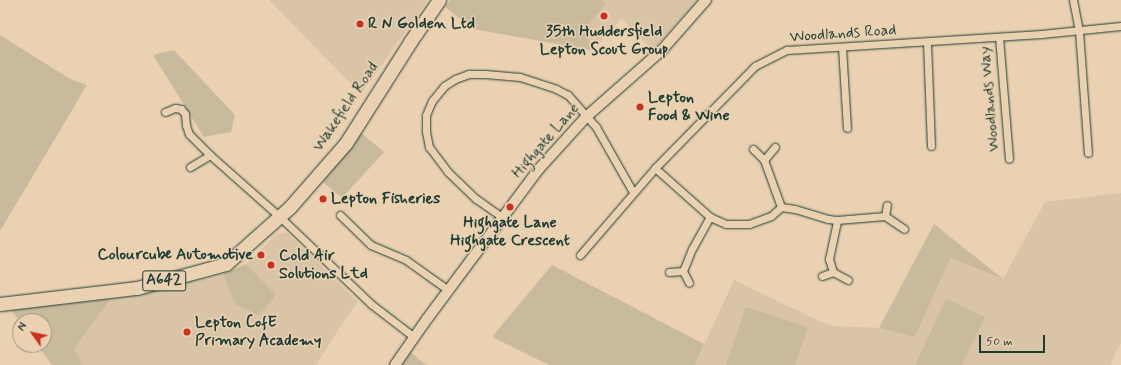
<!DOCTYPE html>
<html>
<head>
<meta charset="utf-8">
<style>
	body { margin:0 }
	#map { position:relative; width:1121px; height:365px; overflow:hidden; background:#ead1b2; font-family:Mynerve,sans-serif }
	div>[style] { position:absolute }
	.built>* { inset:0; background:#d9c4a8 }
	.green>* { inset:0; background:#c9b99d }
	.roads { filter:drop-shadow(0 0 1px #1f3d34) drop-shadow(0 0 1px #1f3d34) }
	.street>* { height:7px; margin:-3.5px; padding:0 3.5px; transform-origin:3.5px; border-radius:3.5px; background:#ead1b2 }
	.secondary>* { height:10px; margin:-5px; padding:0 5px; transform-origin:5px; border-radius:5px; background:#ead1b2 }
	.highway>* { height:13px; margin:-6.5px; padding:0 6.5px; transform-origin:6.5px; border-radius:6.5px; background:#ead1b2 }
	.dots>* { width:11px; height:11px; translate:-50% -50%; box-sizing:border-box; border:2px solid #ead1b2; border-radius:50% }
	span { translate:-50% -50%; white-space:nowrap; text-align:center; line-height:1.15; -webkit-text-stroke:3px #ead1b2; paint-order:stroke }
	.shield-label span { padding:1px 3px; background:#ead1b2; border:1px solid; border-radius:3px; -webkit-text-stroke-width:0 }
	.shield-label { font-size:15px; color:#1f3d34; font-weight:700 }
	.poi-label { font-size:16px; color:#1f3d34; font-weight:700 }
	.left { translate:0 -50%; text-align:left }
	.right { translate:-100% -50%; text-align:right }
	.street-label { font-size:16px; color:#1f3d34 }
	.north { position:absolute; left:12px; top:313px; width:40px; height:40px; box-sizing:border-box; background:#ead1b2; border:1px solid #999680; border-radius:50%; rotate:303deg; font-size:11px; font-weight:700; line-height:16px; text-align:center; color:#1f3d34 }
	.north::after { content:''; display:block; margin:auto; width:14px; height:18px; background:#c8321e; clip-path:polygon(50% 0,100% 100%,50% 72%,0 100%) }
	.scale { position:absolute; left:979px; top:335px; width:66px; height:18px; box-sizing:border-box; border:2px solid #1f3d34; border-top:0; padding-left:5px; font-size:12px; line-height:14px; white-space:nowrap; color:#1f3d34; -webkit-text-stroke:3px #ead1b2; paint-order:stroke }
</style>
</head>
<body>
<div id="map">
	<div class="built">
		<div style="clip-path:polygon(269px 0,426px 0,427px 1px,361px 94px)"></div>
		<div style="clip-path:polygon(601px 0,698px 0,652px 50px,622px 19px,591px 50px,586px 27px,605px 4px)"></div>
		<div style="clip-path:polygon(1121px 193px,1121px 343px,1114px 355px,1111px 365px,695px 365px,734px 280px,819px 321px,832px 326px,879px 328px,915px 337px,949px 258px,1003px 279px,1045px 202px)"></div>
		<div style="clip-path:polygon(286px 232px,358px 302px,346px 318px,316px 365px,83px 365px,74px 349px,111px 298px,223px 274px,235px 304px,276px 295px,246px 264px,277px 234px)"></div>
	</div>
	<div class="green">
		<div style="clip-path:polygon(450px 0,601px 0,606px 4px,586px 27px,591px 50px,473px 29px,445px 7px)"></div>
		<div style="clip-path:polygon(0 35px,70px 79px,87px 85px,0 231px)"></div>
		<div style="clip-path:polygon(174px 50px,235px 115px,231px 132px,204px 137px,153px 55px)"></div>
		<div style="clip-path:polygon(360px 132px,384px 152px,342px 198px,323px 182px)"></div>
		<div style="clip-path:polygon(934px 224px,1003px 279px,950px 258px,915px 337px,879px 328px)"></div>
		<div style="clip-path:polygon(246px 264px,276px 295px,259px 315px,235px 304px,223px 274px)"></div>
		<div style="clip-path:polygon(552px 265px,704px 344px,695px 365px,549px 365px,492px 337px)"></div>
		<div style="clip-path:polygon(111px 298px,74px 349px,83px 365px,52px 365px,37px 345px,44px 345px,44px 321px,20px 322px,11px 310px)"></div>
		<div style="clip-path:polygon(946px 299px,985px 317px,962px 365px,915px 365px)"></div>
		<div style="clip-path:polygon(746px 307px,808px 327px,795px 365px,726px 365px)"></div>
		<div style="clip-path:polygon(410px 352px,427px 365px,401px 365px)"></div>
	</div>
	<div class="roads">
		<div class="street">
			<div style="left:1073px;top:0;width:32px;rotate:79deg"></div>
			<div style="left:1079px;top:31px;width:122px;rotate:85.8deg"></div>
			<div style="left:999px;top:37px;width:122px;rotate:85.3deg"></div>
			<div style="left:927px;top:42px;width:104px;rotate:87.8deg"></div>
			<div style="left:842px;top:47px;width:81px;rotate:86.5deg"></div>
			<div style="left:165px;top:112px;width:11px;rotate:-22deg"></div>
			<div style="left:175px;top:108px;width:6px;rotate:9deg"></div>
			<div style="left:181px;top:109px;width:6px;rotate:51deg"></div>
			<div style="left:185px;top:114px;width:11px;rotate:85deg"></div>
			<div style="left:186px;top:125px;width:9px;rotate:72deg"></div>
			<div style="left:189px;top:134px;width:30px;rotate:45deg"></div>
			<div style="left:210px;top:155px;width:94px;rotate:41.5deg"></div>
			<div style="left:280px;top:217px;width:126px;rotate:43.7deg"></div>
			<div style="left:371px;top:304px;width:54px;rotate:37.5deg"></div>
			<div style="left:753px;top:149px;width:16px;rotate:45deg"></div>
			<div style="left:764px;top:160px;width:50px;rotate:70.1deg"></div>
			<div style="left:764px;top:160px;width:17px;rotate:-50deg"></div>
			<div style="left:190px;top:167px;width:23px;rotate:-31deg"></div>
			<div style="left:655px;top:168px;width:74px;rotate:41.7deg"></div>
			<div style="left:710px;top:217px;width:17px;rotate:24deg"></div>
			<div style="left:726px;top:224px;width:23px"></div>
			<div style="left:749px;top:224px;width:23px;rotate:-20deg"></div>
			<div style="left:771px;top:216px;width:13px;rotate:-42deg"></div>
			<div style="left:781px;top:207px;width:14px;rotate:8deg"></div>
			<div style="left:795px;top:209px;width:34px;rotate:17deg"></div>
			<div style="left:828px;top:219px;width:9px;rotate:6deg"></div>
			<div style="left:837px;top:220px;width:48px;rotate:-4.8deg"></div>
			<div style="left:885px;top:216px;width:23px;rotate:34deg"></div>
			<div style="left:340px;top:215px;width:43px;rotate:44.1deg"></div>
			<div style="left:371px;top:245px;width:38px;rotate:23deg"></div>
			<div style="left:406px;top:260px;width:52px;rotate:35.5deg"></div>
			<div style="left:885px;top:216px;width:11px;rotate:-80deg"></div>
			<div style="left:502px;top:217px;width:32px;rotate:-145deg"></div>
			<div style="left:476px;top:199px;width:39px;rotate:-136deg"></div>
			<div style="left:448px;top:172px;width:31px;rotate:-127deg"></div>
			<div style="left:429px;top:147px;width:16px;rotate:-101deg"></div>
			<div style="left:426px;top:131px;width:16px;rotate:-90deg"></div>
			<div style="left:426px;top:115px;width:15px;rotate:-67deg"></div>
			<div style="left:432px;top:101px;width:19px;rotate:-51deg"></div>
			<div style="left:444px;top:86px;width:13px;rotate:-32deg"></div>
			<div style="left:455px;top:79px;width:15px;rotate:-20deg"></div>
			<div style="left:469px;top:74px;width:16px"></div>
			<div style="left:485px;top:74px;width:35px;rotate:5deg"></div>
			<div style="left:520px;top:77px;width:38px;rotate:18deg"></div>
			<div style="left:556px;top:89px;width:13px;rotate:27deg"></div>
			<div style="left:568px;top:95px;width:43px;rotate:48.8deg"></div>
			<div style="left:596px;top:127px;width:75px;rotate:60.4deg"></div>
			<div style="left:580px;top:255px;width:115px;rotate:-49.2deg"></div>
			<div style="left:655px;top:168px;width:143px;rotate:-45.6deg"></div>
			<div style="left:755px;top:66px;width:36px;rotate:-27deg"></div>
			<div style="left:787px;top:50px;width:255px;rotate:-3.6deg"></div>
			<div style="left:1041px;top:34px;width:80px;rotate:-5.7deg"></div>
			<div style="left:683px;top:271px;width:24px;rotate:-68deg"></div>
			<div style="left:692px;top:249px;width:37px;rotate:-61deg"></div>
			<div style="left:669px;top:272px;width:14px;rotate:-4deg"></div>
			<div style="left:683px;top:271px;width:13px;rotate:63deg"></div>
			<div style="left:833px;top:272px;width:14px;rotate:-107deg"></div>
			<div style="left:829px;top:259px;width:40px;rotate:-78deg"></div>
			<div style="left:822px;top:276px;width:12px;rotate:-20deg"></div>
			<div style="left:833px;top:272px;width:17px;rotate:28deg"></div>
		</div>
		<div class="secondary">
			<div style="left:395px;top:365px;width:56px;rotate:-55.2deg"></div>
			<div style="left:427px;top:319px;width:186px;rotate:-53.3deg"></div>
			<div style="left:538px;top:170px;width:72px;rotate:-47.8deg"></div>
			<div style="left:586px;top:117px;width:101px;rotate:-41.4deg"></div>
			<div style="left:662px;top:50px;width:67px;rotate:-48.7deg"></div>
		</div>
		<div class="highway">
			<div style="left:0;top:304px;width:138px;rotate:-6.7deg"></div>
			<div style="left:137px;top:288px;width:92px;rotate:-15.1deg"></div>
			<div style="left:226px;top:264px;width:86px;rotate:-41.7deg"></div>
			<div style="left:290px;top:207px;width:85px;rotate:-48.8deg"></div>
			<div style="left:346px;top:143px;width:120px;rotate:-57.6deg"></div>
			<div style="left:410px;top:42px;width:51px;rotate:-55.4deg"></div>
		</div>
	</div>
	<div class="dots">
		<div style="left:604px;top:16px;background:#c8321e"></div>
		<div style="left:360px;top:24px;background:#c8321e"></div>
		<div style="left:640px;top:107px;background:#c8321e"></div>
		<div style="left:323px;top:199px;background:#c8321e"></div>
		<div style="left:510px;top:207px;background:#c8321e"></div>
		<div style="left:261px;top:255px;background:#c8321e"></div>
		<div style="left:271px;top:265px;background:#c8321e"></div>
		<div style="left:187px;top:332px;background:#c8321e"></div>
	</div>
	<div class="shield-label">
		<span style="left:164px;top:281px">A642</span>
	</div>
	<div class="poi-label">
		<span class="left" style="left:368px;top:24px">R N Golden Ltd</span>
		<span style="left:604px;top:41px">35th Huddersfield<br>Lepton Scout Group</span>
		<span class="left" style="left:648px;top:107px">Lepton<br>Food &amp; Wine</span>
		<span class="left" style="left:331px;top:199px">Lepton Fisheries</span>
		<span style="left:510px;top:232px">Highgate Lane<br>Highgate Crescent</span>
		<span class="right" style="left:253px;top:255px">Colourcube Automotive</span>
		<span class="left" style="left:279px;top:265px">Cold Air<br>Solutions Ltd</span>
		<span class="left" style="left:195px;top:332px">Lepton CofE<br>Primary Academy</span>
	</div>
	<div class="street-label">
		<span style="left:843px;top:34px;rotate:-4deg">Woodlands Road</span>
		<span style="left:990px;top:99px;rotate:-95deg">Woodlands Way</span>
		<span style="left:346px;top:107px;rotate:-56deg">Wakefield Road</span>
		<span style="left:546px;top:141px;rotate:-49deg">Highgate Lane</span>
	</div>
	<div class="north">N</div>
	<div class="scale">50 m</div>
</div>
</body>
</html>
